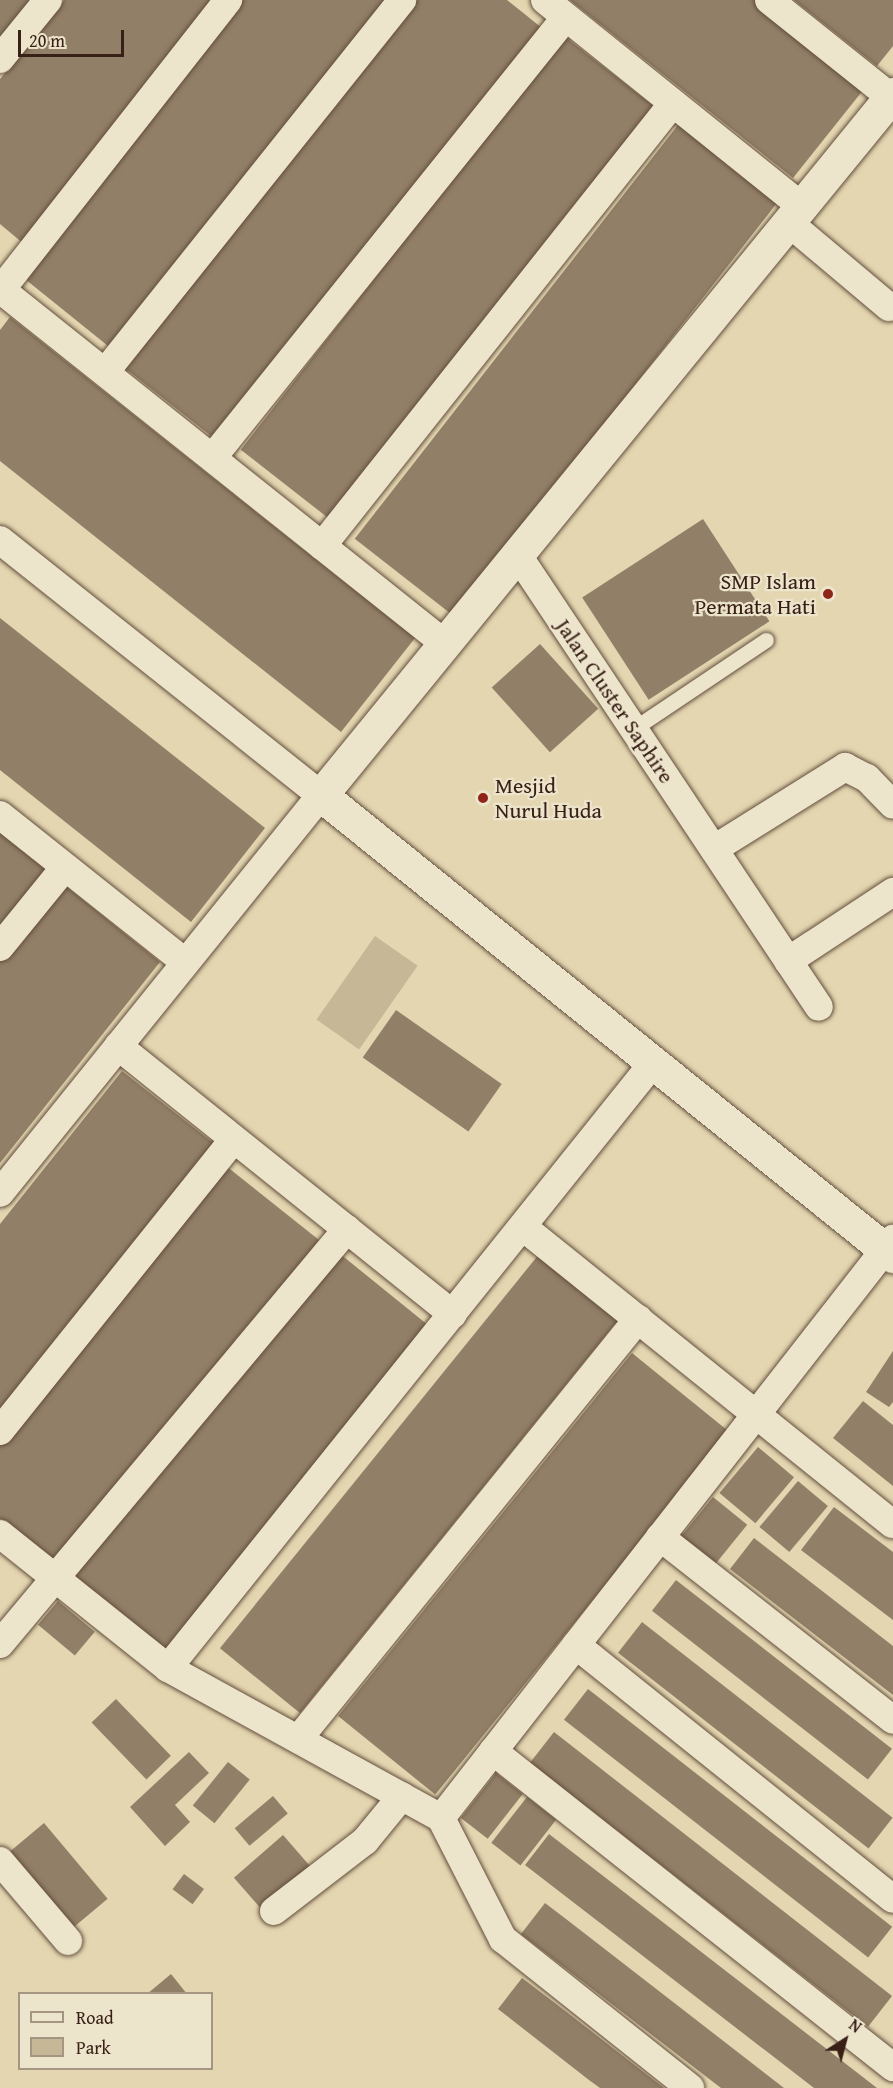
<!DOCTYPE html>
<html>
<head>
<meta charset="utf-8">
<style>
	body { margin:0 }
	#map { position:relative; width:893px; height:2088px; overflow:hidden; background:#e3d6b0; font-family:"Gentium Book Plus",serif }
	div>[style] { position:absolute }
	.green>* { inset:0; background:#c6b796; transform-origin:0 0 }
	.building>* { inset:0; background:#917f67; transform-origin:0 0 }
	.roads { filter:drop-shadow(0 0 2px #634e3d) drop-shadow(0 0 2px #634e3d) }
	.lane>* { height:15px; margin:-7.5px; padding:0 7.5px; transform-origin:7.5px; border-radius:7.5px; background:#ede4cc }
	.street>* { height:28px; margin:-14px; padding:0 14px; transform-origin:14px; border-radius:14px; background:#ede4cc }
	.secondary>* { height:33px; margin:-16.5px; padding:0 16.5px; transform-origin:16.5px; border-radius:16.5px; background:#ede4cc }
	.dots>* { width:16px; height:16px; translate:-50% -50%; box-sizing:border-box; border:3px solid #ede4cc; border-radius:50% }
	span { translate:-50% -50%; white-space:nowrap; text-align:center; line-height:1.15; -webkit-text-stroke:4.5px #ede4cc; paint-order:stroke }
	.poi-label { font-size:22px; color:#382017 }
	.right { translate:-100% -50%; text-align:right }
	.left { translate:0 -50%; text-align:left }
	.street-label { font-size:22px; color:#382017 }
	.legend { position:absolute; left:18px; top:1992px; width:195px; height:78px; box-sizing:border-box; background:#ede4cc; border:2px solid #a59684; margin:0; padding:8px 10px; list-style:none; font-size:18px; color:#382017 }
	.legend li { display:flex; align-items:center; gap:12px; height:30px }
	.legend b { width:30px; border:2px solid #a59684 }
	.north { position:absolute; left:815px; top:2010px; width:60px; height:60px; -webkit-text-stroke:4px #ede4cc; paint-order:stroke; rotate:36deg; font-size:16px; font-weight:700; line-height:24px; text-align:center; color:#382017 }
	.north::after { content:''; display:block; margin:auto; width:21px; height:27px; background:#382017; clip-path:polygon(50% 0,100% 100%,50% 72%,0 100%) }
	.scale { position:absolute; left:18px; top:30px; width:106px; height:27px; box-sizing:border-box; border:3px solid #382017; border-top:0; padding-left:8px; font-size:18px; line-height:21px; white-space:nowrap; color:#382017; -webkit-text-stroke:4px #ede4cc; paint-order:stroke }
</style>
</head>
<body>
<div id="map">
	<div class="green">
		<div style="left:375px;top:936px;width:52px;height:102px;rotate:35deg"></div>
	</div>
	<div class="building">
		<div style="clip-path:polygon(0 0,43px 0,0 53px)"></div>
		<div style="clip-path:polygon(64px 0,219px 0,24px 244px,0 224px,0 79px)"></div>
		<div style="clip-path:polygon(239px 0,400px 0,118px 354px,20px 275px)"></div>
		<div style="clip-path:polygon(412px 0,507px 0,547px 32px,220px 443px,121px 365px)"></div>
		<div style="clip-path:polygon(570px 0,762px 0,868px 84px,793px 178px)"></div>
		<div style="clip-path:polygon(794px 0,893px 0,893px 46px,877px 66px)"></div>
		<div style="left:564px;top:36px;width:126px;height:525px;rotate:38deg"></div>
		<div style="left:678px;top:125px;width:126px;height:525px;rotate:38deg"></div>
		<div style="clip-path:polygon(10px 317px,415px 638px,341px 732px,0 461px,0 330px)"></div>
		<div style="left:703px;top:519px;width:122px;height:144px;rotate:57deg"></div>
		<div style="clip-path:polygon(0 618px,265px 828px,191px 922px,0 770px)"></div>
		<div style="left:540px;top:644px;width:87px;height:65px;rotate:48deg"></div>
		<div style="clip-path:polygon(0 831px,53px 874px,0 940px)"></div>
		<div style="clip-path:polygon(62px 883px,160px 962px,0 1163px,0 961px)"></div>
		<div style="left:396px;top:1010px;width:129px;height:58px;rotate:35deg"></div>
		<div style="clip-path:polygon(122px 1071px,221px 1149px,0 1426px,0 1224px)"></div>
		<div style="clip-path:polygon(221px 1162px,319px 1240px,56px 1570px,0 1525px,0 1438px)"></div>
		<div style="left:544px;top:1248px;width:103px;height:515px;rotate:39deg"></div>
		<div style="left:334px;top:1249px;width:126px;height:421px;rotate:39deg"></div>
		<div style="clip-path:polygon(893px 1351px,893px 1402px,889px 1407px,866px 1392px)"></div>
		<div style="left:632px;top:1353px;width:125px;height:467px;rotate:39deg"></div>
		<div style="clip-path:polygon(863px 1401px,893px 1425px,893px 1486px,833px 1438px)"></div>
		<div style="left:758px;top:1447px;width:47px;height:60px;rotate:40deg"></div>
		<div style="left:798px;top:1481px;width:39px;height:60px;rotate:40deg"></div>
		<div style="left:713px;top:1497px;width:44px;height:56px;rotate:39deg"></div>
		<div style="clip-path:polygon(834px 1507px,893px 1552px,893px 1620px,801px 1550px)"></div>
		<div style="clip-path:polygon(754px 1538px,893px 1646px,893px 1695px,730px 1569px)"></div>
		<div style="left:676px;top:1580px;width:274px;height:39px;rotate:38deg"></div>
		<div style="left:58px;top:1601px;width:48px;height:31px;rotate:40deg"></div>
		<div style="left:642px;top:1622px;width:318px;height:39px;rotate:38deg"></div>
		<div style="left:588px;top:1689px;width:386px;height:39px;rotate:38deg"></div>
		<div style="left:116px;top:1699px;width:79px;height:34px;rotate:46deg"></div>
		<div style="left:554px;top:1732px;width:429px;height:39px;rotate:38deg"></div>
		<div style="clip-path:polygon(189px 1752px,209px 1773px,175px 1805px,190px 1822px,165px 1846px,130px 1807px)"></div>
		<div style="left:228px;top:1762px;width:28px;height:56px;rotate:39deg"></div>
		<div style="left:496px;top:1773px;width:34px;height:57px;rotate:38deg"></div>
		<div style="left:273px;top:1796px;width:23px;height:50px;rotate:50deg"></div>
		<div style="left:527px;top:1797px;width:37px;height:58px;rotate:38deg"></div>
		<div style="left:44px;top:1823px;width:99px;height:44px;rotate:50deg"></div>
		<div style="clip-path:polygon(549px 1834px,620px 1889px,877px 2088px,814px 2088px,722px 2017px,525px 1865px)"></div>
		<div style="left:283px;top:1835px;width:41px;height:65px;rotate:49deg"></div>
		<div style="left:184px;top:1874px;width:25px;height:19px;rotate:37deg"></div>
		<div style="clip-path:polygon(545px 1903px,566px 1919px,784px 2088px,721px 2088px,639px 2025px,521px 1934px)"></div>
		<div style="clip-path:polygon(171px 1974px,187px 1994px,147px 1994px)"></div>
		<div style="clip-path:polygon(522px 1978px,564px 2010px,664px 2088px,600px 2088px,589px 2080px,498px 2009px)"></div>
	</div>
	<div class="roads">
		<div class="lane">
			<div style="left:633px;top:729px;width:160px;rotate:-33.8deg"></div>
		</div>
		<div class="street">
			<div style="left:545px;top:0;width:329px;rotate:38.8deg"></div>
			<div style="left:769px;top:0;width:159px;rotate:38.6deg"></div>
			<div style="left:0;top:59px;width:76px;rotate:-50.9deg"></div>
			<div style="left:788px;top:222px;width:132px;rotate:40.1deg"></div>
			<div style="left:0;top:289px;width:568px;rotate:38.57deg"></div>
			<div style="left:0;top:291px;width:370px;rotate:-51.9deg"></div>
			<div style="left:106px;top:371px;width:475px;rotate:-51.4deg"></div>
			<div style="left:213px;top:457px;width:564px;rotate:-51.26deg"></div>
			<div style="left:0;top:540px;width:410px;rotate:38.5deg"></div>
			<div style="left:321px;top:795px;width:511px;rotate:128.89deg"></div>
			<div style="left:322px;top:546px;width:565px;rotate:-51.61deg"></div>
			<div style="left:517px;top:554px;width:544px;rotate:56.31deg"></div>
			<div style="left:0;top:815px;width:236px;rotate:38.5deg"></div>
			<div style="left:714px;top:849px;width:155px;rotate:-32deg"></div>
			<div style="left:845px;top:767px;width:25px;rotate:27deg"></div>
			<div style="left:867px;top:778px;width:37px;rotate:46deg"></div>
			<div style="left:0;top:947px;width:103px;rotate:-50.9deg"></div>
			<div style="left:788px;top:961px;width:126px;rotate:-33.3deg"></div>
			<div style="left:118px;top:1046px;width:429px;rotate:38.7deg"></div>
			<div style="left:523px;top:1227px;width:474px;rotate:38.8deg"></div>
			<div style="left:0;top:1431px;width:374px;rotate:-51.3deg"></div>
			<div style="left:0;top:1534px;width:215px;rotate:38.6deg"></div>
			<div style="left:168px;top:1668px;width:311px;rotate:28.8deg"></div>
			<div style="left:441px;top:1818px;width:136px;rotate:62.9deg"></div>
			<div style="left:503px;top:1939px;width:239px;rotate:38.5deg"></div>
			<div style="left:660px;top:1537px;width:296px;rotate:38.1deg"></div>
			<div style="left:0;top:1644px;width:541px;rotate:-50.1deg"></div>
			<div style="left:576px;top:1645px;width:406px;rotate:38.7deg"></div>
			<div style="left:168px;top:1668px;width:775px;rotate:-51.28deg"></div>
			<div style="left:300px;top:1737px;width:538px;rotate:-51.04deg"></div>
			<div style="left:493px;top:1751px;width:510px;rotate:38.31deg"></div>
			<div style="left:441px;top:1818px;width:735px;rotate:-52.02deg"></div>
			<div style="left:0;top:1861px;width:105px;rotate:49.6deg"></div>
			<div style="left:274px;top:1911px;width:115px;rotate:-37.6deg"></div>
			<div style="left:365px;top:1841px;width:58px;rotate:-50.6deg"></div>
		</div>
		<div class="secondary">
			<div style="left:893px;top:94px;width:905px;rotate:129.21deg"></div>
			<div style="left:321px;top:795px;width:735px;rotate:38.87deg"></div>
		</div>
	</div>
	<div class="dots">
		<div style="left:828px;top:594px;background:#8f2418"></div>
		<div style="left:483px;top:798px;background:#8f2418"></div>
	</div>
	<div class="poi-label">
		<span class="right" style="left:816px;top:594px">SMP Islam<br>Permata Hati</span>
		<span class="left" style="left:495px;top:798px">Mesjid<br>Nurul Huda</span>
	</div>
	<div class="street-label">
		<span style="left:615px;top:701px;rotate:56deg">Jalan Cluster Saphire</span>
	</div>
	<ul class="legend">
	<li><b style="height:8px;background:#ede4cc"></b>Road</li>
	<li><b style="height:16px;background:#c6b796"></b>Park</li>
	</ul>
	<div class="north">N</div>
	<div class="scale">20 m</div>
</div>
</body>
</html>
